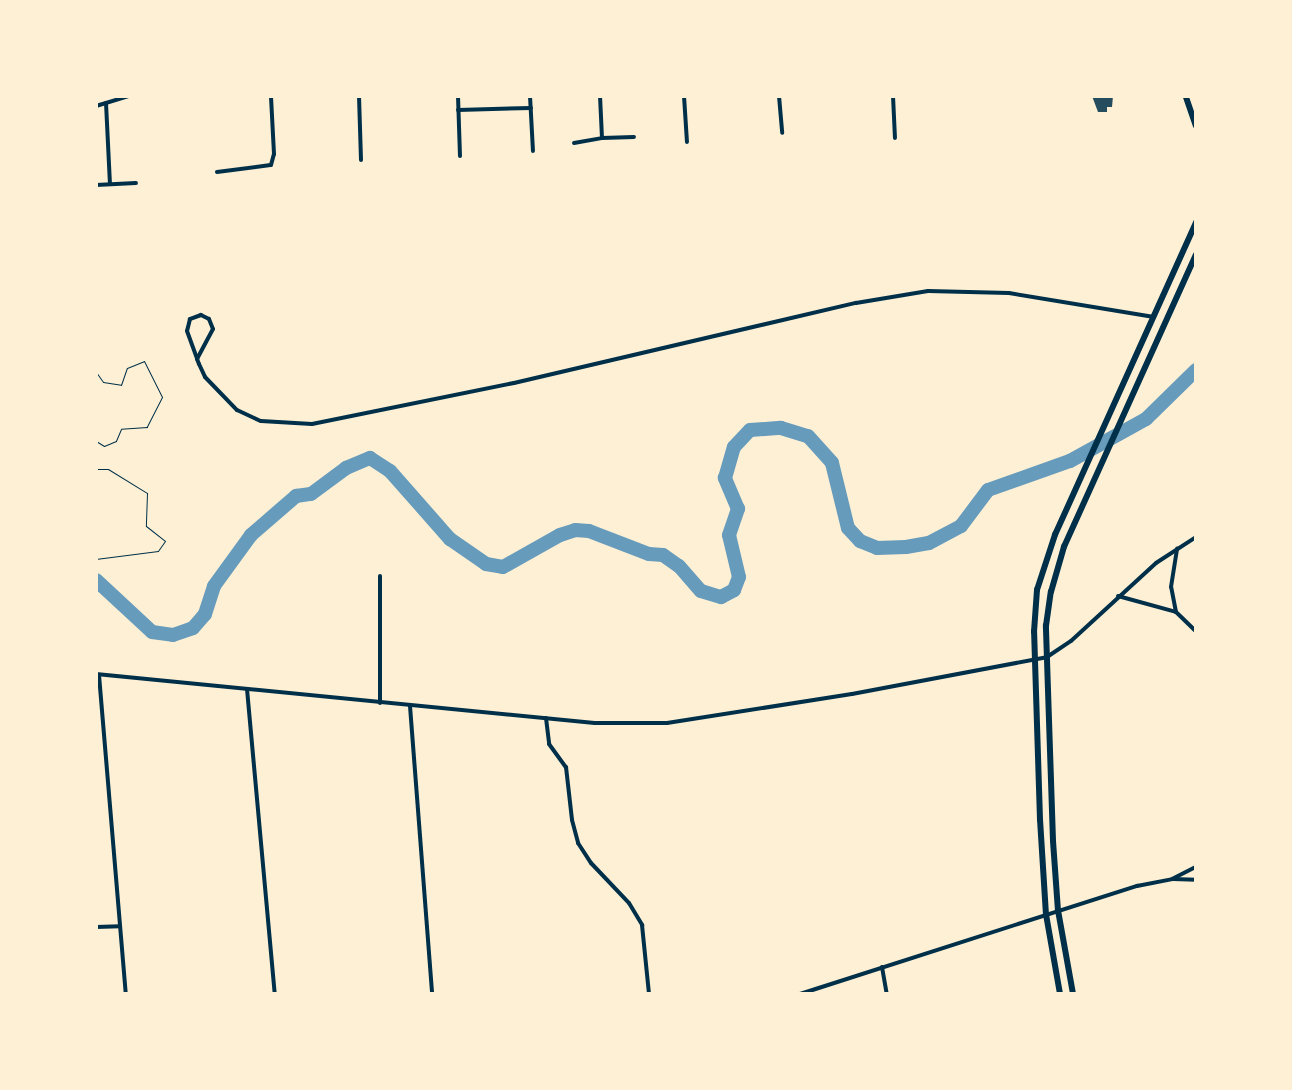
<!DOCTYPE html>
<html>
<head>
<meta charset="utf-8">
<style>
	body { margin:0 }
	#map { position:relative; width:1292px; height:1090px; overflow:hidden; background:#fdf0d5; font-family:Roboto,sans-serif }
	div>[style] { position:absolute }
	.river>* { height:14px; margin:-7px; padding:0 7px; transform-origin:7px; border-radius:7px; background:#669bbc }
	.building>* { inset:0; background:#264d5e }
	.path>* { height:1px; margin:-0.5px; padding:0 0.5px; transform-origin:0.5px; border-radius:0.5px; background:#003049 }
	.minor>* { height:4px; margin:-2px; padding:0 2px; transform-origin:2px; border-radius:2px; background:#003049 }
	.secondary>* { height:5.5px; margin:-2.75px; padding:0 2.75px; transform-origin:2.75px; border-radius:2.75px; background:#003049 }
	span { translate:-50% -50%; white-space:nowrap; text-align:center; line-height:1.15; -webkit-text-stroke:5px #fdf0d5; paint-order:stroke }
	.frame { position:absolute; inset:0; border:98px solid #fdf0d5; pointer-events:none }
</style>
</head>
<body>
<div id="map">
	<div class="river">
		<div style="left:96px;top:580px;width:76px;rotate:42.9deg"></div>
		<div style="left:152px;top:632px;width:21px;rotate:8deg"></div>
		<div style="left:173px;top:635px;width:21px;rotate:-19deg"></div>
		<div style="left:193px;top:628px;width:18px;rotate:-49deg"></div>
		<div style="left:205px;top:614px;width:29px;rotate:-72deg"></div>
		<div style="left:214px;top:586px;width:63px;rotate:-54deg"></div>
		<div style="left:251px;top:535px;width:60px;rotate:-40.9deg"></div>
		<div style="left:296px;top:496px;width:15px;rotate:-8deg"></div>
		<div style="left:311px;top:494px;width:44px;rotate:-36.6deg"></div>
		<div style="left:346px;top:468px;width:26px;rotate:-23deg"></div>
		<div style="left:370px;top:458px;width:24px;rotate:33deg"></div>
		<div style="left:390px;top:471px;width:91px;rotate:48.6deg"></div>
		<div style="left:450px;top:539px;width:44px;rotate:34.8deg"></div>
		<div style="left:486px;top:564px;width:17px;rotate:10deg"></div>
		<div style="left:503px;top:567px;width:65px;rotate:-29.3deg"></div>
		<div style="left:560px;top:535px;width:16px;rotate:-18deg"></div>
		<div style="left:575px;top:530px;width:14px;rotate:4deg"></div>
		<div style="left:589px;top:531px;width:64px;rotate:21deg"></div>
		<div style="left:649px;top:554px;width:14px;rotate:4deg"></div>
		<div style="left:663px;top:555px;width:19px;rotate:35deg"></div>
		<div style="left:679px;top:566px;width:33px;rotate:49deg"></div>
		<div style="left:701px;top:591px;width:21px;rotate:17deg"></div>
		<div style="left:721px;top:597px;width:15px;rotate:-28deg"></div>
		<div style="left:734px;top:590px;width:14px;rotate:-69deg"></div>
		<div style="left:739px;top:577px;width:43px;rotate:-103.4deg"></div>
		<div style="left:729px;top:535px;width:28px;rotate:-71deg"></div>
		<div style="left:738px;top:509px;width:34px;rotate:-113deg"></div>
		<div style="left:725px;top:478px;width:32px;rotate:-74deg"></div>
		<div style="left:734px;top:447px;width:23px;rotate:-47deg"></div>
		<div style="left:750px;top:430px;width:31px;rotate:-4deg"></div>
		<div style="left:781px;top:428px;width:28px;rotate:17deg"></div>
		<div style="left:808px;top:436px;width:36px;rotate:48deg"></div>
		<div style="left:832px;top:463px;width:67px;rotate:76.2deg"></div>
		<div style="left:848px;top:528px;width:18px;rotate:47deg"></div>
		<div style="left:860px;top:541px;width:18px;rotate:22deg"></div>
		<div style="left:877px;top:548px;width:29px;rotate:-2deg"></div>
		<div style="left:906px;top:547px;width:23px;rotate:-10deg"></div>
		<div style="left:929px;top:543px;width:36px;rotate:-28deg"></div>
		<div style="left:961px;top:526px;width:45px;rotate:-53.1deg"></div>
		<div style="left:988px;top:490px;width:87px;rotate:-19.5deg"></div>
		<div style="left:1070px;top:461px;width:87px;rotate:-28.9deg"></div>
		<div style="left:1146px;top:419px;width:70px;rotate:-44.4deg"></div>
	</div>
	<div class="building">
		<div style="clip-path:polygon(1092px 96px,1113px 96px,1112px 107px,1107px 107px,1107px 112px,1098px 112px)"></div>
	</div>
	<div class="path">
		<div style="left:96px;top:372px;width:12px;rotate:55deg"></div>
		<div style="left:103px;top:382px;width:18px;rotate:9deg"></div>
		<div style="left:121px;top:385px;width:18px;rotate:-71deg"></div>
		<div style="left:127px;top:368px;width:18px;rotate:-22deg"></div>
		<div style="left:144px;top:361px;width:40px;rotate:63.4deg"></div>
		<div style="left:162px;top:397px;width:34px;rotate:117deg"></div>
		<div style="left:147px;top:427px;width:26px;rotate:176deg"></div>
		<div style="left:121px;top:429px;width:13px;rotate:113deg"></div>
		<div style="left:116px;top:441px;width:13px;rotate:157deg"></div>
		<div style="left:104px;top:446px;width:9px;rotate:-148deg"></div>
		<div style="left:96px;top:469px;width:12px"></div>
		<div style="left:108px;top:469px;width:46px;rotate:31.6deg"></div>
		<div style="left:147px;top:493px;width:33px;rotate:92deg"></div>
		<div style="left:146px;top:526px;width:24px;rotate:38deg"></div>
		<div style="left:165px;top:541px;width:12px;rotate:125deg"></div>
		<div style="left:158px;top:551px;width:63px;rotate:172.6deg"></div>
	</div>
	<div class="minor">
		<div style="left:359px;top:96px;width:64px;rotate:88.2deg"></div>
		<div style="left:458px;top:96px;width:60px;rotate:88.1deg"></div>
		<div style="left:530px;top:96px;width:55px;rotate:86.9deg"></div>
		<div style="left:684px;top:96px;width:46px;rotate:86.3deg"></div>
		<div style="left:779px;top:96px;width:37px;rotate:85deg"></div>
		<div style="left:893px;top:96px;width:42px;rotate:87.3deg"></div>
		<div style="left:106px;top:103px;width:81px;rotate:87.2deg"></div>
		<div style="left:96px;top:106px;width:34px;rotate:-17deg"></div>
		<div style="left:458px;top:110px;width:73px;rotate:-1.6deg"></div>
		<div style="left:602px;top:138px;width:32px;rotate:-2deg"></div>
		<div style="left:574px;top:143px;width:28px;rotate:-10deg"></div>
		<div style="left:602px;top:138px;width:42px;rotate:-92.7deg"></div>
		<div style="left:217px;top:172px;width:54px;rotate:-7.4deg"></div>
		<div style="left:271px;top:165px;width:11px;rotate:-75deg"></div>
		<div style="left:274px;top:154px;width:58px;rotate:-93deg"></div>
		<div style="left:96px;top:185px;width:40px;rotate:-2.9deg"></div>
		<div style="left:197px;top:359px;width:34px;rotate:-62deg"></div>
		<div style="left:213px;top:329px;width:11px;rotate:-112deg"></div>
		<div style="left:209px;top:319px;width:9px;rotate:-153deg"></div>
		<div style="left:201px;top:315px;width:12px;rotate:160deg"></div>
		<div style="left:190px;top:319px;width:12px;rotate:104deg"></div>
		<div style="left:187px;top:331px;width:30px;rotate:70deg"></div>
		<div style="left:197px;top:359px;width:5px;rotate:68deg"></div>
		<div style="left:199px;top:364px;width:14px;rotate:65deg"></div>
		<div style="left:205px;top:377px;width:46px;rotate:45.9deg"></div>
		<div style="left:237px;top:410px;width:26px;rotate:25deg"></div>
		<div style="left:261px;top:421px;width:51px;rotate:3.4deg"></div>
		<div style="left:312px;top:424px;width:206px;rotate:-11.5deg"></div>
		<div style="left:514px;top:383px;width:351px;rotate:-13.2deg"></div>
		<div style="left:856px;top:303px;width:73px;rotate:-9.5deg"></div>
		<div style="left:928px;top:291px;width:81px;rotate:1.4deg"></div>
		<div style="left:1009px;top:293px;width:147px;rotate:9.4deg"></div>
		<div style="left:380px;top:576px;width:127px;rotate:90deg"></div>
		<div style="left:1118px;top:596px;width:60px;rotate:15.4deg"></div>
		<div style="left:1176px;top:612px;width:28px;rotate:44deg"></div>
		<div style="left:1176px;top:612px;width:25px;rotate:-101deg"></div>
		<div style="left:1171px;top:587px;width:39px;rotate:-81deg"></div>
		<div style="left:96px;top:674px;width:501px;rotate:5.61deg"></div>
		<div style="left:595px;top:723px;width:72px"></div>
		<div style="left:667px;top:723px;width:187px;rotate:-8.9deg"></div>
		<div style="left:852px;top:694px;width:198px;rotate:-10.7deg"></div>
		<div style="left:1047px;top:657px;width:29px;rotate:-34deg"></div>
		<div style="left:1071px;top:641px;width:115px;rotate:-42.5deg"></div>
		<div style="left:1156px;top:563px;width:48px;rotate:-33deg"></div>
		<div style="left:99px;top:675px;width:320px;rotate:85.2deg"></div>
		<div style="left:247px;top:689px;width:306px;rotate:84.8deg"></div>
		<div style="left:410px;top:706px;width:289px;rotate:85.6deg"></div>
		<div style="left:546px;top:718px;width:26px;rotate:83deg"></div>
		<div style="left:549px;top:744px;width:29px;rotate:54deg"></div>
		<div style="left:566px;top:767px;width:53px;rotate:83.5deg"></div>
		<div style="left:572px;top:820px;width:24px;rotate:75deg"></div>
		<div style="left:578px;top:843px;width:24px;rotate:57deg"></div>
		<div style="left:591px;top:863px;width:55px;rotate:46.5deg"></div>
		<div style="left:629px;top:903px;width:26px;rotate:59deg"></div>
		<div style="left:642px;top:925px;width:69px;rotate:84.2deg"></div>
		<div style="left:1173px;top:879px;width:23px;rotate:2deg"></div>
		<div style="left:96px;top:927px;width:24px;rotate:-2deg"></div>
		<div style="left:882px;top:967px;width:27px;rotate:80deg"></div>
		<div style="left:800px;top:994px;width:354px;rotate:-17.8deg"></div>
		<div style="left:1137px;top:886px;width:36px;rotate:-11deg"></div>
		<div style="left:1172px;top:879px;width:27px;rotate:-27deg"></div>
	</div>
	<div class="secondary">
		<div style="left:1186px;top:96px;width:31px;rotate:71deg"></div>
		<div style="left:1060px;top:994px;width:80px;rotate:-100deg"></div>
		<div style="left:1046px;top:915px;width:95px;rotate:-93.6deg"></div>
		<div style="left:1040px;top:820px;width:188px;rotate:-91.8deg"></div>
		<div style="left:1034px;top:632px;width:42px;rotate:-85.9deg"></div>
		<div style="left:1037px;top:590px;width:58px;rotate:-71.9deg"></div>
		<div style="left:1055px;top:535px;width:343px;rotate:-65.7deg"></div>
		<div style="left:1073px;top:994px;width:84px;rotate:-100.2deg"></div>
		<div style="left:1058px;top:911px;width:70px;rotate:-94.1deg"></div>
		<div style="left:1053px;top:841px;width:215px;rotate:-91.9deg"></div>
		<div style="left:1046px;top:626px;width:34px;rotate:-82deg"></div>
		<div style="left:1051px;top:592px;width:47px;rotate:-73.9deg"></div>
		<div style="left:1064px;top:547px;width:320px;rotate:-65.7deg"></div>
	</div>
	<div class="frame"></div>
</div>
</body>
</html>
